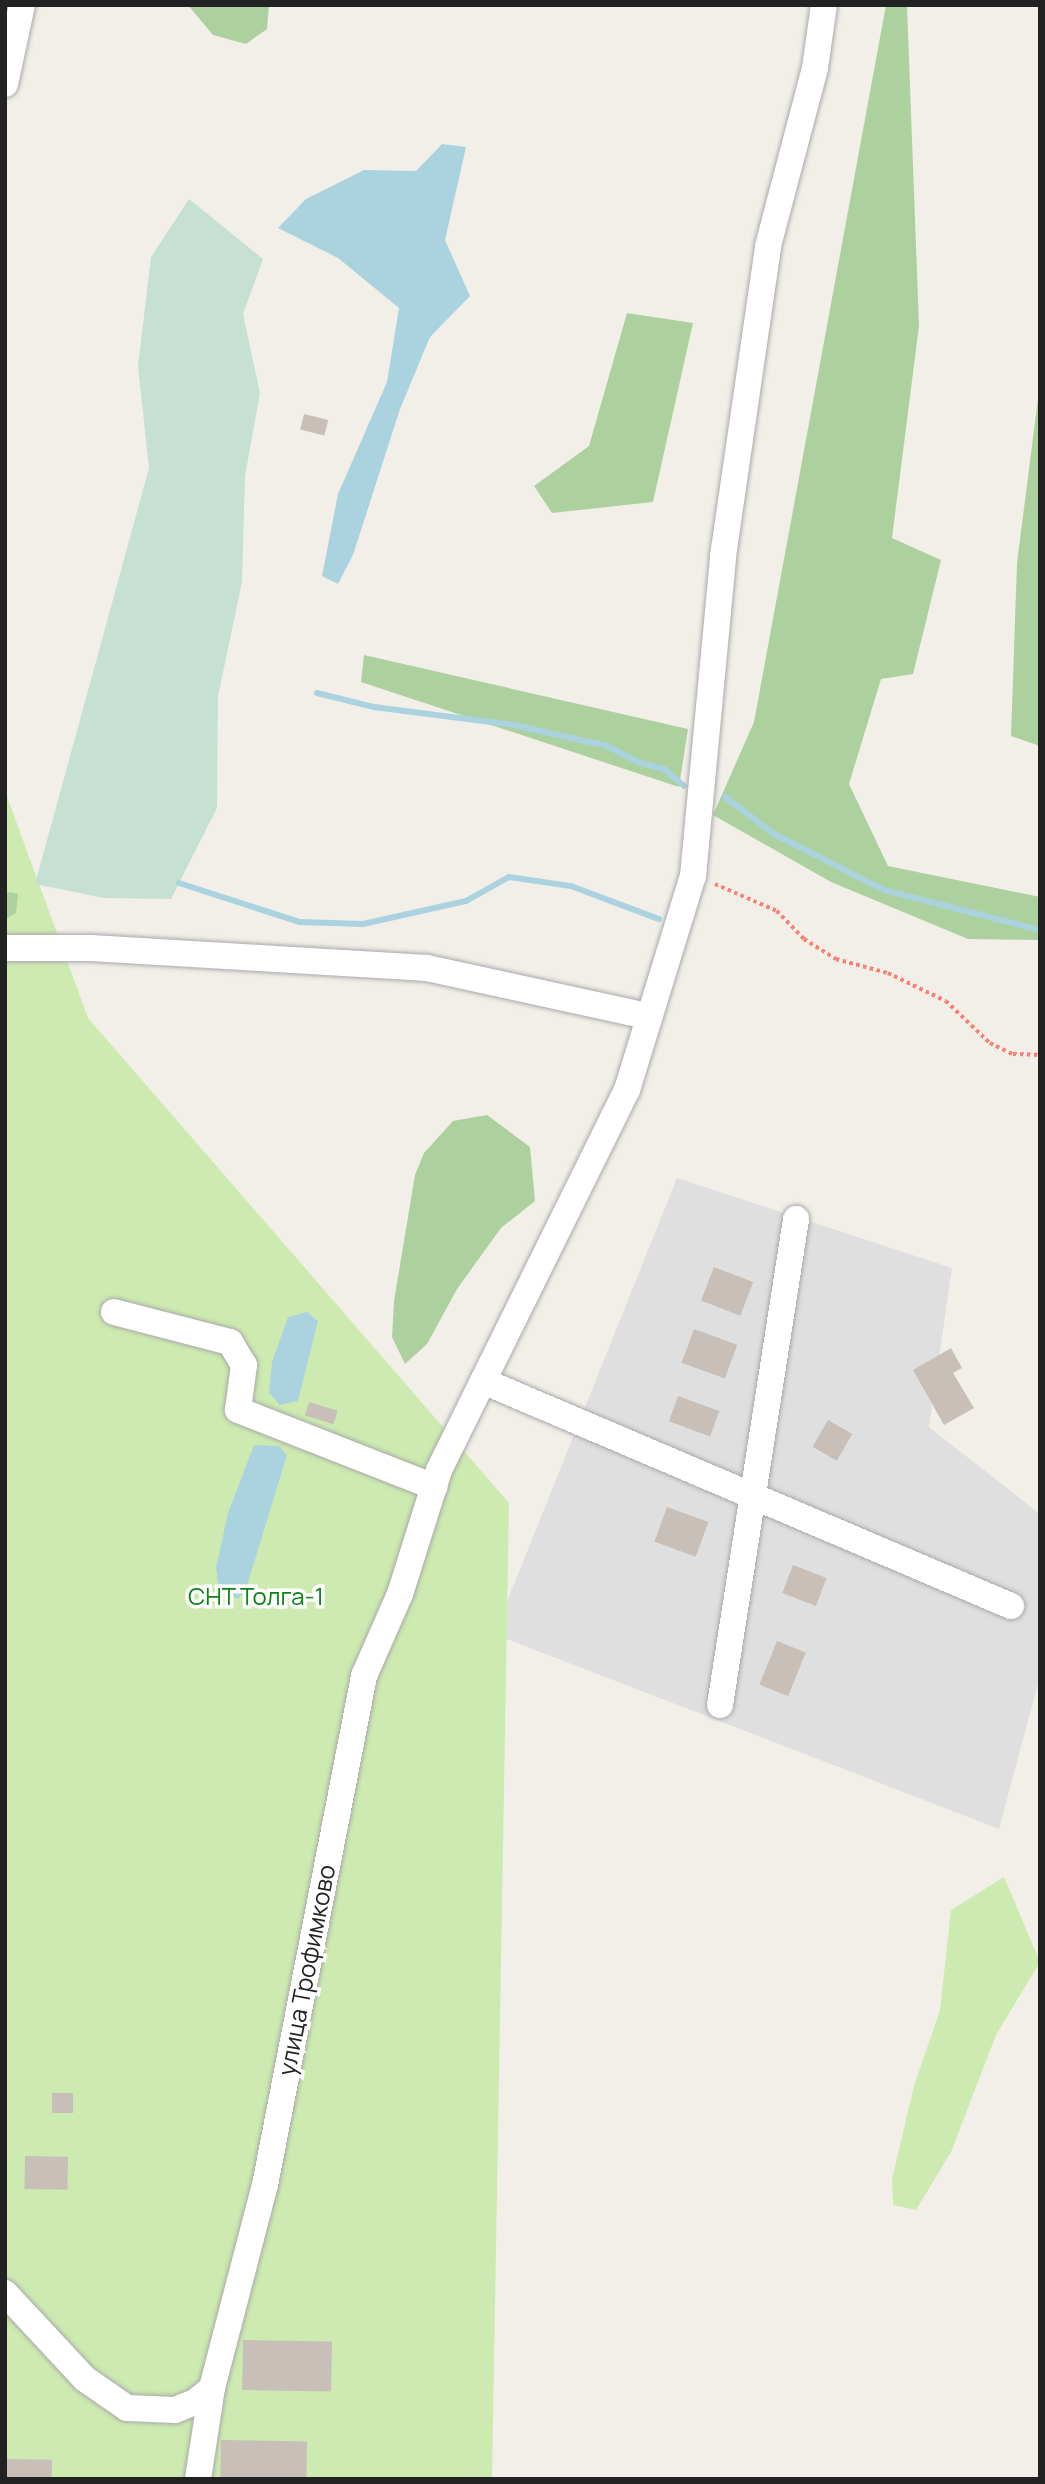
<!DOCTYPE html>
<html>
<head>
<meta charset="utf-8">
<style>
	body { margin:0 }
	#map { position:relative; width:1045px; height:2484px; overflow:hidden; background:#f2efe9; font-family:Manrope,sans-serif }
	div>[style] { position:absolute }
	.residential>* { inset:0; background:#e0dfdf }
	.grass>* { inset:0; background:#cdebb0 }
	.forest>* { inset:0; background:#add19e }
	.wetland>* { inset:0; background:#c6e0d4 }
	.water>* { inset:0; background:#aad3df }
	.stream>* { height:6px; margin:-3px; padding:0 3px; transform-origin:3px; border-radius:3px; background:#aad3df }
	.building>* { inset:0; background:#c7bfb8; transform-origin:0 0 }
	.path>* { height:3.5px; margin-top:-1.75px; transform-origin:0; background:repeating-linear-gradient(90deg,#fa8072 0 3.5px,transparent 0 7px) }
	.roads { filter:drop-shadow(0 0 2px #a9a9a9) drop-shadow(0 0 2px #a9a9a9) }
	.minor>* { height:26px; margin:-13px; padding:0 13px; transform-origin:13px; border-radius:13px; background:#fff }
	span { translate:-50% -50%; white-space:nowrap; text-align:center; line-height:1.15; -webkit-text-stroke:7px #fff; paint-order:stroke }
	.park-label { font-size:24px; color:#0c8416 }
	.street-label { font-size:24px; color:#222 }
	.frame { position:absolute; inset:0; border:7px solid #222; pointer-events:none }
</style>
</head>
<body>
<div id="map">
	<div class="residential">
		<div style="clip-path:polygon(677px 1178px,952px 1268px,929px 1427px,1040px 1514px,1040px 1676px,999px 1829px,494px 1634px)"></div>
	</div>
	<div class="grass">
		<div style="clip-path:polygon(5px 791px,88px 1018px,509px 1503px,492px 2479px,5px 2479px)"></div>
		<div style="clip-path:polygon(1004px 1877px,1040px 1962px,996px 2035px,951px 2152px,916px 2210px,893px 2205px,892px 2179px,914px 2086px,940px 2010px,951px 1910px)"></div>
	</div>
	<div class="forest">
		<div style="clip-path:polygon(188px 5px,269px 5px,267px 29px,246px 44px,213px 35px)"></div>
		<div style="clip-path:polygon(886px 5px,907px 5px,919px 326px,892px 538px,941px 560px,913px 674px,881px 679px,849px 784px,888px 866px,1040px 897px,1040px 940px,968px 939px,831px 882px,713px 815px,754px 722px)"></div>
		<div style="clip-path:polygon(627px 313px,693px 323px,653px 502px,552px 513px,534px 486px,589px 446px)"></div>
		<div style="clip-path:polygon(1040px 383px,1040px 746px,1011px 736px,1017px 563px)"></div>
		<div style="clip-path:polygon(364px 655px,688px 729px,679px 787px,361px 682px)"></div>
		<div style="clip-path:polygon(10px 892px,18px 894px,16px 913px,5px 919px,5px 894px)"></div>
		<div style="clip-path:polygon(487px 1115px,530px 1147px,535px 1201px,501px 1228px,457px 1289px,427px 1344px,405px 1364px,392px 1337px,394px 1301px,415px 1175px,424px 1153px,453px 1121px)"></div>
	</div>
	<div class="wetland">
		<div style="clip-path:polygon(189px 199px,263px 259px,243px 314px,260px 393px,245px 476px,242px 582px,218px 696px,217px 808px,171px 899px,104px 898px,35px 884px,149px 468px,138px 366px,151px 257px)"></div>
	</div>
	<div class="water">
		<div style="clip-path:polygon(442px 144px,466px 147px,445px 240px,470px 296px,430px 337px,400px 409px,353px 555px,338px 584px,322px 576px,338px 494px,387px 382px,399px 308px,338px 258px,278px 228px,306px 199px,364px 170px,416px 171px)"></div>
		<div style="clip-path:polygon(307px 1312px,318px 1321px,298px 1401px,280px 1405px,269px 1393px,272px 1362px,288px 1317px)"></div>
		<div style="clip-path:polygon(254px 1445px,279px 1446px,287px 1455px,246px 1589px,238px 1599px,219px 1590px,216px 1568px,228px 1513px)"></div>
	</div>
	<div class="stream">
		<div style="left:317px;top:693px;width:59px;rotate:13.8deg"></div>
		<div style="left:374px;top:707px;width:141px;rotate:7.3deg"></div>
		<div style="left:514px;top:725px;width:95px;rotate:12.7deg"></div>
		<div style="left:607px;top:746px;width:38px;rotate:27deg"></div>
		<div style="left:641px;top:763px;width:24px;rotate:15deg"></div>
		<div style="left:664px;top:769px;width:26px;rotate:40deg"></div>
		<div style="left:725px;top:797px;width:61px;rotate:37.1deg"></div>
		<div style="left:774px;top:834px;width:123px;rotate:27deg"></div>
		<div style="left:884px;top:890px;width:161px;rotate:14.4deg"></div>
		<div style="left:179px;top:883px;width:127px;rotate:17.9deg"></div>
		<div style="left:300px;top:922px;width:63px;rotate:1.8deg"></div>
		<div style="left:363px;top:924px;width:106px;rotate:-12.6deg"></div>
		<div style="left:466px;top:901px;width:49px;rotate:-29.2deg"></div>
		<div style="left:509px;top:877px;width:63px;rotate:8.3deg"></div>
		<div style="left:571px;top:886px;width:94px;rotate:20.6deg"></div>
	</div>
	<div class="building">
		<div style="left:304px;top:414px;width:25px;height:16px;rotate:14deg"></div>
		<div style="left:714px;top:1267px;width:42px;height:36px;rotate:21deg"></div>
		<div style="left:694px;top:1329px;width:46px;height:36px;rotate:20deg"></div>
		<div style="clip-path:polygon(951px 1348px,962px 1368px,953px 1373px,974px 1408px,944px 1425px,913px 1370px)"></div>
		<div style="left:678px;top:1396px;width:44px;height:27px;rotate:20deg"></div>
		<div style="left:309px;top:1402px;width:30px;height:14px;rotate:17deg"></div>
		<div style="left:828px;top:1420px;width:28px;height:31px;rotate:30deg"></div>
		<div style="left:667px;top:1507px;width:44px;height:37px;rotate:20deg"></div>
		<div style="left:793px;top:1565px;width:36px;height:30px;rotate:21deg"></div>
		<div style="left:777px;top:1641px;width:31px;height:47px;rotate:22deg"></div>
		<div style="left:52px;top:2093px;width:21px;height:20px"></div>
		<div style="left:25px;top:2156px;width:43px;height:33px;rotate:1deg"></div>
		<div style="left:243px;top:2340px;width:89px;height:50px;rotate:1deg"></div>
		<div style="left:221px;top:2440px;width:86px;height:38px;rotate:1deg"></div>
		<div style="left:5px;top:2459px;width:47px;height:20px;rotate:1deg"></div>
	</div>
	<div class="path">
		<div style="left:715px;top:884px;width:68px;rotate:23.5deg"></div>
		<div style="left:777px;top:911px;width:39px;rotate:46deg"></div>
		<div style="left:804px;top:939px;width:38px;rotate:32deg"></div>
		<div style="left:836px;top:959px;width:54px;rotate:15.1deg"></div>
		<div style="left:888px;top:973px;width:64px;rotate:25.8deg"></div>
		<div style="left:946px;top:1001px;width:61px;rotate:43.7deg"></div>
		<div style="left:990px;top:1043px;width:25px;rotate:26deg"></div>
		<div style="left:1013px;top:1054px;width:27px;rotate:2deg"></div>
	</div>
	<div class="roads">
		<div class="minor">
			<div style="left:5px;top:84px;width:81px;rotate:-77.9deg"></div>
			<div style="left:5px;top:948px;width:86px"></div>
			<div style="left:91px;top:948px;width:337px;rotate:3.4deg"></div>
			<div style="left:427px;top:968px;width:225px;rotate:12.3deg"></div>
			<div style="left:114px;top:1312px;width:120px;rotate:14.5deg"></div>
			<div style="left:230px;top:1342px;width:27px;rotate:59deg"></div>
			<div style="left:244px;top:1365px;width:45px;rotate:97.6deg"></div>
			<div style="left:238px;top:1410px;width:211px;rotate:21.4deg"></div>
			<div style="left:483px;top:1381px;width:574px;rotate:23.08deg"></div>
			<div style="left:720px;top:1705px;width:492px;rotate:-81.1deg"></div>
			<div style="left:5px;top:2293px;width:117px;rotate:47.1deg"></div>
			<div style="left:85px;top:2379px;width:51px;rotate:34.6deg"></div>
			<div style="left:127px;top:2408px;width:48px;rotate:2.4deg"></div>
			<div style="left:175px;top:2410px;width:22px;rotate:-22deg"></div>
			<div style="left:195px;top:2402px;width:22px;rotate:-39deg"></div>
			<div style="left:198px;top:2479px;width:92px;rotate:-81.3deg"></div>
			<div style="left:212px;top:2388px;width:210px;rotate:-75.4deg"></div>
			<div style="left:265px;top:2185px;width:519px;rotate:-78.99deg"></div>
			<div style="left:364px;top:1676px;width:90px;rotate:-66.3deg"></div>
			<div style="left:400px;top:1594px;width:130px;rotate:-72.5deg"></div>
			<div style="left:439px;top:1470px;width:424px;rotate:-63.7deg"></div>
			<div style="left:627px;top:1090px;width:224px;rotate:-72.9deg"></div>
			<div style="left:693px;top:876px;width:321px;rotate:-84.6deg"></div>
			<div style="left:723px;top:556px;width:313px;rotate:-81.7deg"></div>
			<div style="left:768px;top:246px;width:184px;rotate:-75.2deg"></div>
			<div style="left:815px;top:68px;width:64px;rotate:-81.9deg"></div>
		</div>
	</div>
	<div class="park-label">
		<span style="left:256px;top:1596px">СНТ Толга-1</span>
	</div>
	<div class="street-label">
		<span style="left:306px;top:1970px;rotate:-79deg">улица Трофимково</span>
	</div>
	<div class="frame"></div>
</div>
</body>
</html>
